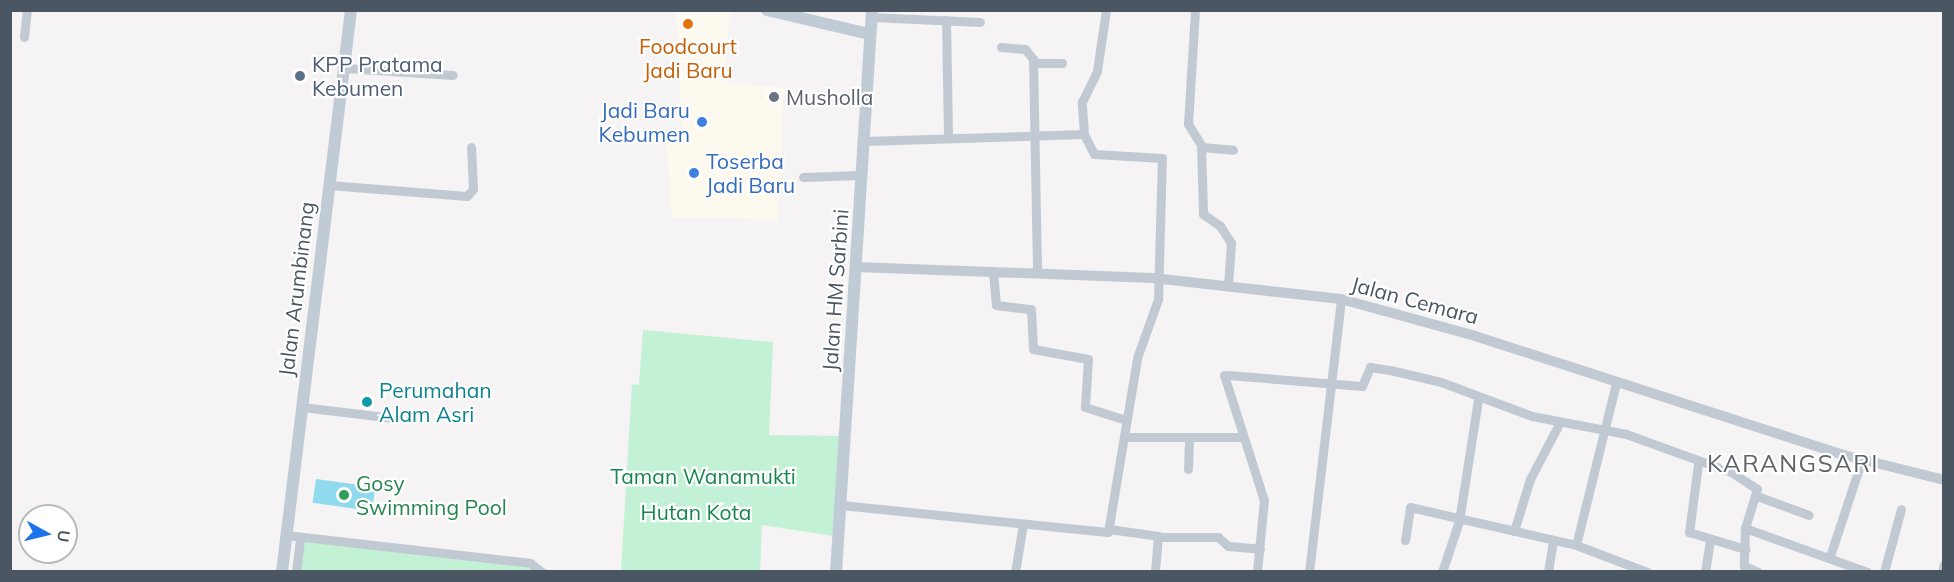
<!DOCTYPE html>
<html>
<head>
<meta charset="utf-8">
<style>
	body { margin:0 }
	#map { position:relative; width:1954px; height:582px; overflow:hidden; background:#f5f3f3; font-family:Mulish,sans-serif }
	div>[style] { position:absolute }
	.commercial>* { inset:0; background:#fdf9ef }
	.green>* { inset:0; background:#c3f1d5 }
	.water>* { inset:0; background:#90daee; transform-origin:0 0 }
	.minor>* { height:9px; margin:-4.5px; padding:0 4.5px; transform-origin:4.5px; border-radius:4.5px; background:#c1cad2 }
	.tertiary>* { height:10px; margin:-5px; padding:0 5px; transform-origin:5px; border-radius:5px; background:#c1cad2 }
	.secondary>* { height:12px; margin:-6px; padding:0 6px; transform-origin:6px; border-radius:6px; background:#c1cbd6 }
	.dots>* { width:16px; height:16px; translate:-50% -50%; box-sizing:border-box; border:3px solid #fff; border-radius:50% }
	span { translate:-50% -50%; white-space:nowrap; text-align:center; line-height:1.15; -webkit-text-stroke:4.5px #fff; paint-order:stroke }
	.food-label { font-size:21px; color:#c56008 }
	.service-label { font-size:21px; color:#4e5e75 }
	.left { translate:0 -50%; text-align:left }
	.worship-label { font-size:21px; color:#5b616d }
	.shop-label { font-size:21px; color:#366cbe }
	.right { translate:-100% -50%; text-align:right }
	.street-label { font-size:21px; color:#4a5661 }
	.culture-label { font-size:21px; color:#0d838f }
	.park-label { font-size:21px; color:#17864f }
	.leisure-label { font-size:21px; color:#27864d }
	.quarter-label { font-size:24px; color:#5f6368; letter-spacing:1.5px }
	.frame { position:absolute; inset:0; border:12px solid #4a5661; pointer-events:none }
	.north { position:absolute; left:18px; top:504px; width:60px; height:60px; box-sizing:border-box; background:#fff; border:2px solid #b7bbc0; border-radius:50%; rotate:98deg; font-size:16px; font-weight:700; line-height:24px; text-align:center; color:#4a5661 }
	.north::after { content:''; display:block; margin:auto; width:21px; height:27px; background:#1a73e8; clip-path:polygon(50% 0,100% 100%,50% 72%,0 100%) }
</style>
</head>
<body>
<div id="map">
	<div class="commercial">
		<div style="clip-path:polygon(676px 11px,730px 11px,724px 82px,784px 88px,778px 220px,672px 217px,666px 134px,682px 131px)"></div>
	</div>
	<div class="green">
		<div style="clip-path:polygon(643px 330px,773px 342px,769px 435px,845px 436px,833px 536px,762px 525px,760px 571px,621px 572px,632px 384px,639px 385px)"></div>
		<div style="clip-path:polygon(297px 533px,549px 570px,549px 572px,292px 572px)"></div>
	</div>
	<div class="water">
		<div style="left:316px;top:479px;width:60px;height:24px;rotate:8deg"></div>
	</div>
	<div class="minor">
		<div style="left:1195px;top:10px;width:114px;rotate:93.5deg"></div>
		<div style="left:1188px;top:124px;width:25px;rotate:58deg"></div>
		<div style="left:1201px;top:145px;width:69px;rotate:88.3deg"></div>
		<div style="left:1203px;top:214px;width:21px;rotate:35deg"></div>
		<div style="left:1220px;top:226px;width:20px;rotate:57deg"></div>
		<div style="left:1231px;top:243px;width:42px;rotate:94.1deg"></div>
		<div style="left:871px;top:17px;width:109px;rotate:2.6deg"></div>
		<div style="left:946px;top:20px;width:118px;rotate:89deg"></div>
		<div style="left:24px;top:37px;width:27px;rotate:-84deg"></div>
		<div style="left:1001px;top:47px;width:24px;rotate:5deg"></div>
		<div style="left:1025px;top:49px;width:13px;rotate:51deg"></div>
		<div style="left:1033px;top:59px;width:214px;rotate:88.9deg"></div>
		<div style="left:1033px;top:63px;width:29px"></div>
		<div style="left:345px;top:68px;width:108px;rotate:3.7deg"></div>
		<div style="left:864px;top:141px;width:220px;rotate:-1.8deg"></div>
		<div style="left:1084px;top:134px;width:32px;rotate:-94deg"></div>
		<div style="left:1082px;top:102px;width:34px;rotate:-64deg"></div>
		<div style="left:1097px;top:71px;width:62px;rotate:-81.6deg"></div>
		<div style="left:1201px;top:147px;width:32px;rotate:5deg"></div>
		<div style="left:803px;top:177px;width:58px;rotate:-2deg"></div>
		<div style="left:329px;top:185px;width:138px;rotate:4.6deg"></div>
		<div style="left:467px;top:196px;width:9px;rotate:-49deg"></div>
		<div style="left:473px;top:189px;width:42px;rotate:-92.7deg"></div>
		<div style="left:993px;top:271px;width:34px;rotate:85deg"></div>
		<div style="left:996px;top:305px;width:35px;rotate:7deg"></div>
		<div style="left:1031px;top:309px;width:40px;rotate:87.1deg"></div>
		<div style="left:1033px;top:349px;width:56px;rotate:10.3deg"></div>
		<div style="left:1088px;top:359px;width:48px;rotate:93.6deg"></div>
		<div style="left:1085px;top:407px;width:43px;rotate:17.6deg"></div>
		<div style="left:1224px;top:375px;width:131px;rotate:72.3deg"></div>
		<div style="left:1264px;top:500px;width:72px;rotate:95.6deg"></div>
		<div style="left:1228px;top:375px;width:134px;rotate:4.7deg"></div>
		<div style="left:1362px;top:386px;width:21px;rotate:-67deg"></div>
		<div style="left:1370px;top:367px;width:20px;rotate:9deg"></div>
		<div style="left:1390px;top:370px;width:52px;rotate:13.2deg"></div>
		<div style="left:1441px;top:382px;width:97px;rotate:20.5deg"></div>
		<div style="left:1532px;top:416px;width:96px;rotate:10.8deg"></div>
		<div style="left:1626px;top:434px;width:112px;rotate:19.9deg"></div>
		<div style="left:1731px;top:472px;width:31px;rotate:33deg"></div>
		<div style="left:1757px;top:489px;width:41px;rotate:107.1deg"></div>
		<div style="left:1745px;top:528px;width:38px;rotate:92deg"></div>
		<div style="left:1744px;top:566px;width:15px;rotate:23deg"></div>
		<div style="left:302px;top:407px;width:92px;rotate:6.9deg"></div>
		<div style="left:1124px;top:437px;width:118px"></div>
		<div style="left:1698px;top:464px;width:69px;rotate:97.5deg"></div>
		<div style="left:1689px;top:532px;width:59px;rotate:16.9deg"></div>
		<div style="left:1188px;top:469px;width:32px;rotate:-88deg"></div>
		<div style="left:1757px;top:496px;width:55px;rotate:20.1deg"></div>
		<div style="left:841px;top:505px;width:268px;rotate:5.8deg"></div>
		<div style="left:1108px;top:532px;width:176px;rotate:-80.5deg"></div>
		<div style="left:1137px;top:358px;width:63px;rotate:-70.4deg"></div>
		<div style="left:1158px;top:299px;width:141px;rotate:-88.4deg"></div>
		<div style="left:1162px;top:158px;width:68px;rotate:-176.6deg"></div>
		<div style="left:1094px;top:154px;width:22px;rotate:-117deg"></div>
		<div style="left:1745px;top:528px;width:130px;rotate:19.8deg"></div>
		<div style="left:1109px;top:529px;width:49px;rotate:8.1deg"></div>
		<div style="left:1158px;top:536px;width:36px;rotate:95deg"></div>
		<div style="left:1514px;top:531px;width:54px;rotate:-72.9deg"></div>
		<div style="left:1530px;top:479px;width:64px;rotate:-62.2deg"></div>
		<div style="left:286px;top:535px;width:246px;rotate:6.5deg"></div>
		<div style="left:530px;top:563px;width:15px;rotate:37deg"></div>
		<div style="left:1159px;top:537px;width:59px"></div>
		<div style="left:1218px;top:537px;width:13px;rotate:42deg"></div>
		<div style="left:1228px;top:546px;width:32px;rotate:5deg"></div>
		<div style="left:1405px;top:540px;width:33px;rotate:-81deg"></div>
		<div style="left:1410px;top:507px;width:170px;rotate:12.9deg"></div>
		<div style="left:1576px;top:545px;width:76px;rotate:20.8deg"></div>
		<div style="left:1576px;top:545px;width:167px;rotate:-76.1deg"></div>
		<div style="left:1830px;top:556px;width:102px;rotate:-71.7deg"></div>
		<div style="left:296px;top:572px;width:35px;rotate:-83deg"></div>
		<div style="left:1015px;top:572px;width:49px;rotate:-80.5deg"></div>
		<div style="left:1309px;top:572px;width:275px;rotate:-83.3deg"></div>
		<div style="left:1442px;top:572px;width:54px;rotate:-71.6deg"></div>
		<div style="left:1459px;top:521px;width:123px;rotate:-81.1deg"></div>
		<div style="left:1548px;top:572px;width:32px;rotate:-81deg"></div>
		<div style="left:1705px;top:572px;width:32px;rotate:-81deg"></div>
		<div style="left:1884px;top:572px;width:65px;rotate:-74.9deg"></div>
		<div style="left:1942px;top:572px;width:8px;rotate:-76deg"></div>
	</div>
	<div class="tertiary">
		<div style="left:856px;top:267px;width:297px;rotate:2.1deg"></div>
		<div style="left:1153px;top:278px;width:189px;rotate:6.4deg"></div>
		<div style="left:1341px;top:299px;width:139px;rotate:15.4deg"></div>
		<div style="left:1475px;top:336px;width:384px;rotate:17.9deg"></div>
		<div style="left:1840px;top:454px;width:107px;rotate:14deg"></div>
	</div>
	<div class="secondary">
		<div style="left:767px;top:10px;width:105px;rotate:13.2deg"></div>
		<div style="left:282px;top:572px;width:566px;rotate:-83deg"></div>
		<div style="left:836px;top:572px;width:563px;rotate:-86.33deg"></div>
	</div>
	<div class="dots">
		<div style="left:688px;top:24px;background:#e8710a"></div>
		<div style="left:300px;top:76px;background:#5c6f8a"></div>
		<div style="left:774px;top:97px;background:#6b7280"></div>
		<div style="left:702px;top:122px;background:#3f7fe0"></div>
		<div style="left:694px;top:173px;background:#3f7fe0"></div>
		<div style="left:367px;top:402px;background:#0f9aa8"></div>
		<div style="left:344px;top:495px;background:#2e9e5b"></div>
	</div>
	<div class="food-label">
		<span style="left:688px;top:58px">Foodcourt<br>Jadi Baru</span>
	</div>
	<div class="service-label">
		<span class="left" style="left:312px;top:76px">KPP Pratama<br>Kebumen</span>
	</div>
	<div class="worship-label">
		<span class="left" style="left:786px;top:97px">Musholla</span>
	</div>
	<div class="shop-label">
		<span class="right" style="left:690px;top:122px">Jadi Baru<br>Kebumen</span>
		<span class="left" style="left:706px;top:173px">Toserba<br>Jadi Baru</span>
	</div>
	<div class="street-label">
		<span style="left:296px;top:289px;rotate:-83deg">Jalan Arumbinang</span>
		<span style="left:835px;top:290px;rotate:-86deg">Jalan HM Sarbini</span>
		<span style="left:1415px;top:300px;rotate:15deg">Jalan Cemara</span>
	</div>
	<div class="culture-label">
		<span class="left" style="left:379px;top:402px">Perumahan<br>Alam Asri</span>
	</div>
	<div class="park-label">
		<span style="left:703px;top:476px">Taman Wanamukti</span>
		<span style="left:696px;top:512px">Hutan Kota</span>
	</div>
	<div class="leisure-label">
		<span class="left" style="left:356px;top:495px">Gosy<br>Swimming Pool</span>
	</div>
	<div class="quarter-label">
		<span style="left:1793px;top:464px">KARANGSARI</span>
	</div>
	<div class="frame"></div>
	<div class="north">U</div>
</div>
</body>
</html>
